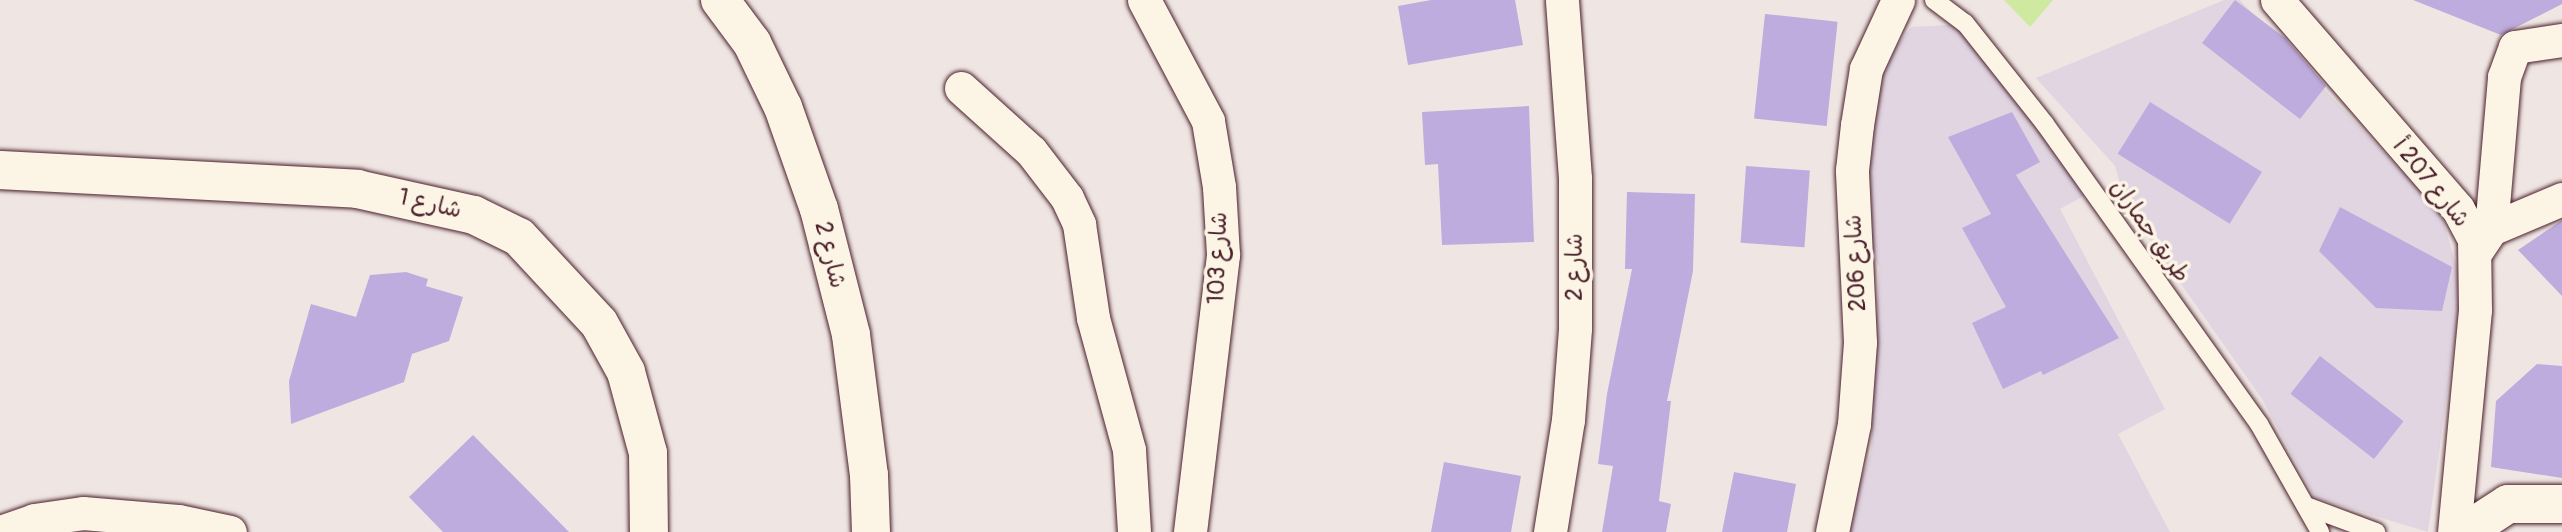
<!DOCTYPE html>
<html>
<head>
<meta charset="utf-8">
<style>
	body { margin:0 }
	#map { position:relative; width:2562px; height:532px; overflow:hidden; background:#efe6e3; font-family:Pangolin,"Playpen Sans Arabic",sans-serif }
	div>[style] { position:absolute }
	.built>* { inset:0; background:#e0d5e1 }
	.green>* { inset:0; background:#cfeaa0 }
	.building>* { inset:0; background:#bdacdd; transform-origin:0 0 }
	.roads { filter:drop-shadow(0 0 2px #4a1f2b) drop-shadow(0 0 2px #4a1f2b) }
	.lane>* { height:18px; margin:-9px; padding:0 9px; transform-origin:9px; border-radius:9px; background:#fcf5e5 }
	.street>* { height:33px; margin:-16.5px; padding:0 16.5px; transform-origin:16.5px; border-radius:16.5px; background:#fcf5e5 }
	.secondary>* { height:38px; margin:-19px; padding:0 19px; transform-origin:19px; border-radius:19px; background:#fcf5e5 }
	span { translate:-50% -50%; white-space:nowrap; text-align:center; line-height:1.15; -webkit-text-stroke:7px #fcf5e5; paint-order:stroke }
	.street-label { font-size:23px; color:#4a1f2b }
</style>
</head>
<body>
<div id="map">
	<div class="built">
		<div style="clip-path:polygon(2224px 0,2240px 0,2441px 213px,2462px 286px,2428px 532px,2315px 498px,2262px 399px,2126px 206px,2115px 166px,2036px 78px)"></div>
		<div style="clip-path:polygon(1965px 24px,2091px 192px,2060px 209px,2165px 409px,2118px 434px,2170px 532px,1841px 532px,1871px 453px,1879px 267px,1864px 238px,1868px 85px,1911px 27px)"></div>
	</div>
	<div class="green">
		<div style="clip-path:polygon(2004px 0,2053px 0,2030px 27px)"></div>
	</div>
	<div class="building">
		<div style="clip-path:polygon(1431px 0,1515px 0,1523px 45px,1408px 65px,1398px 6px)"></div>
		<div style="clip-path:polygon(2235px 0,2285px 38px,2326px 86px,2300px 119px,2202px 43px)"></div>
		<div style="clip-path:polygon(2413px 0,2562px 0,2562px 4px,2501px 35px)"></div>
		<div style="left:1765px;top:14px;width:73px;height:105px;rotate:6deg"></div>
		<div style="left:2150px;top:102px;width:132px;height:61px;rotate:32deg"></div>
		<div style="clip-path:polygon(1529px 106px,1534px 242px,1442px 245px,1438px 164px,1425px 165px,1422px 112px)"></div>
		<div style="clip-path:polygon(2012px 112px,2040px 162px,2016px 175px,2119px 338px,2043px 375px,2041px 371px,2003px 389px,1972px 323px,2006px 307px,1962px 228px,1991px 214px,1948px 137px)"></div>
		<div style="left:1746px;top:166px;width:64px;height:77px;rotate:4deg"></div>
		<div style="clip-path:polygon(1627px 192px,1695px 194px,1693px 271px,1667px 401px,1671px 401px,1659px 501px,1671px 504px,1666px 532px,1602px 532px,1613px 466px,1598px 464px,1607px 394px,1632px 269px,1625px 269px)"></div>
		<div style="clip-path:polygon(2340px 207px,2452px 267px,2442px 311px,2376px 308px,2319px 251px)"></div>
		<div style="clip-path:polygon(2562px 220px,2562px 296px,2518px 250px)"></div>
		<div style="clip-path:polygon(406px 272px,428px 279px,426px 286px,463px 297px,449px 341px,412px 354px,404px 382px,291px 424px,289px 381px,311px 304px,356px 317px,370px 275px)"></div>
		<div style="left:2320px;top:356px;width:106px;height:48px;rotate:38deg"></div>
		<div style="clip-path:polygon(2537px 364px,2562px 366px,2562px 478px,2491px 467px,2496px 401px)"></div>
		<div style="clip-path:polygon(473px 435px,569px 532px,443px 532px,409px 497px)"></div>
		<div style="clip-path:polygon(1444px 462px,1521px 476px,1511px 532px,1431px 532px)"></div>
		<div style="clip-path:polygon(1734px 472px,1796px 484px,1787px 532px,1722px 532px)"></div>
	</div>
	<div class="roads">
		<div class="lane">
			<div style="left:1934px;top:0;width:39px;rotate:37deg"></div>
			<div style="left:1965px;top:23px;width:129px;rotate:51.6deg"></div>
			<div style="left:2045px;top:124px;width:369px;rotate:54.5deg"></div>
			<div style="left:2259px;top:424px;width:124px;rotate:60.5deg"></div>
			<div style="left:2306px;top:506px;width:75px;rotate:20.4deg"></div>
		</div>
		<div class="street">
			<div style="left:1144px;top:0;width:137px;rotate:62.1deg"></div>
			<div style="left:1208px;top:121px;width:67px;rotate:80.5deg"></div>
			<div style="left:1219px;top:187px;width:68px;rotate:86.6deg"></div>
			<div style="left:1223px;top:255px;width:279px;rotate:96.8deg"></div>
			<div style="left:2277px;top:0;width:276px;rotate:49.1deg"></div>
			<div style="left:2458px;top:209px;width:34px;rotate:62deg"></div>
			<div style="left:2474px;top:239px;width:71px;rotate:89.2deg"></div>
			<div style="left:2475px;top:310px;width:223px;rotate:95.4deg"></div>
			<div style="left:961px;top:88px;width:94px;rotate:42deg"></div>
			<div style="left:1031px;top:151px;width:59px;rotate:52.5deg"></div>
			<div style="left:1067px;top:198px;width:29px;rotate:65deg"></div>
			<div style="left:1079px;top:224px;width:95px;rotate:81.5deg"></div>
			<div style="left:1093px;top:318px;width:137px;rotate:74.7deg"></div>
			<div style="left:1129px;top:450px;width:82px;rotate:86.5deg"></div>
			<div style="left:2491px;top:229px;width:77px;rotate:-22.9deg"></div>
			<div style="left:2477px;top:250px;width:25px;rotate:-56deg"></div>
			<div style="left:2491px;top:229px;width:153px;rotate:-85.1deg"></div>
			<div style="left:2504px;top:77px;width:32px;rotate:-70deg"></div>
			<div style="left:2515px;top:47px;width:48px;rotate:-8.5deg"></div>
			<div style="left:0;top:532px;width:36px;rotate:-19deg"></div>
			<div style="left:34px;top:520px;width:49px;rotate:-8.1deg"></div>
			<div style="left:83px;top:513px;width:95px;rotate:4.8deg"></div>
			<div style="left:178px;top:521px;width:53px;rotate:11.9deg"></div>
			<div style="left:1550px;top:532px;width:113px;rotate:-80.9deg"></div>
			<div style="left:1568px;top:420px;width:92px;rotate:-85.6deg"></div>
			<div style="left:1575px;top:328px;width:150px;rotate:-90deg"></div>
			<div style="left:1575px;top:178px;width:178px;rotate:-94.2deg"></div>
			<div style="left:1832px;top:532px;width:110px;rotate:-78.5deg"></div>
			<div style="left:1854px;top:424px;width:82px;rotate:-85.8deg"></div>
			<div style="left:1860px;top:342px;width:172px;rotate:-92.7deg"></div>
			<div style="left:1852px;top:170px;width:45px;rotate:-83.7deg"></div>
			<div style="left:1857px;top:125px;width:57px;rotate:-80.9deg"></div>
			<div style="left:1866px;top:69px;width:76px;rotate:-65.1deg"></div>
		</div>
		<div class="secondary">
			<div style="left:720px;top:0;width:54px;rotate:53.3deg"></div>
			<div style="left:752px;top:43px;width:71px;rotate:64.2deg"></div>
			<div style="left:783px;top:107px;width:108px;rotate:70.6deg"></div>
			<div style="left:819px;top:209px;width:130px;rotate:75.7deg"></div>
			<div style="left:851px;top:335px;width:141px;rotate:82.7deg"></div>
			<div style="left:869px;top:475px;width:57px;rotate:88deg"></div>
			<div style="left:0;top:170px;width:358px;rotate:3deg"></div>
			<div style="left:357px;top:189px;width:120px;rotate:12.5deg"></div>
			<div style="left:474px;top:215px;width:50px;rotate:26.1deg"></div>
			<div style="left:519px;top:237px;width:117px;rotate:47.1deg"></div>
			<div style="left:599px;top:323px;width:56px;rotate:61.1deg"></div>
			<div style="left:626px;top:372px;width:84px;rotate:74.8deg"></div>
			<div style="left:648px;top:453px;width:79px;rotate:89.3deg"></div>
			<div style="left:2465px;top:532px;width:51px;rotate:-33.1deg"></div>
			<div style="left:2508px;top:504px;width:54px"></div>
		</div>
	</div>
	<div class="street-label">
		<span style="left:2431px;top:183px;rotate:51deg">شارع 207 أ</span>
		<span style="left:430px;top:204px;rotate:13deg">شارع 1</span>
		<span style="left:2150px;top:231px;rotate:55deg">طريق جماران</span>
		<span style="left:830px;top:255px;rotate:76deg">شارع 2</span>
		<span style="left:1218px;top:258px;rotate:-88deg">شارع 103</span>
		<span style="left:1856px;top:263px;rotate:-93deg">شارع 206</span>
		<span style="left:1575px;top:267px;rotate:-90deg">شارع 2</span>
	</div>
</div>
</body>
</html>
